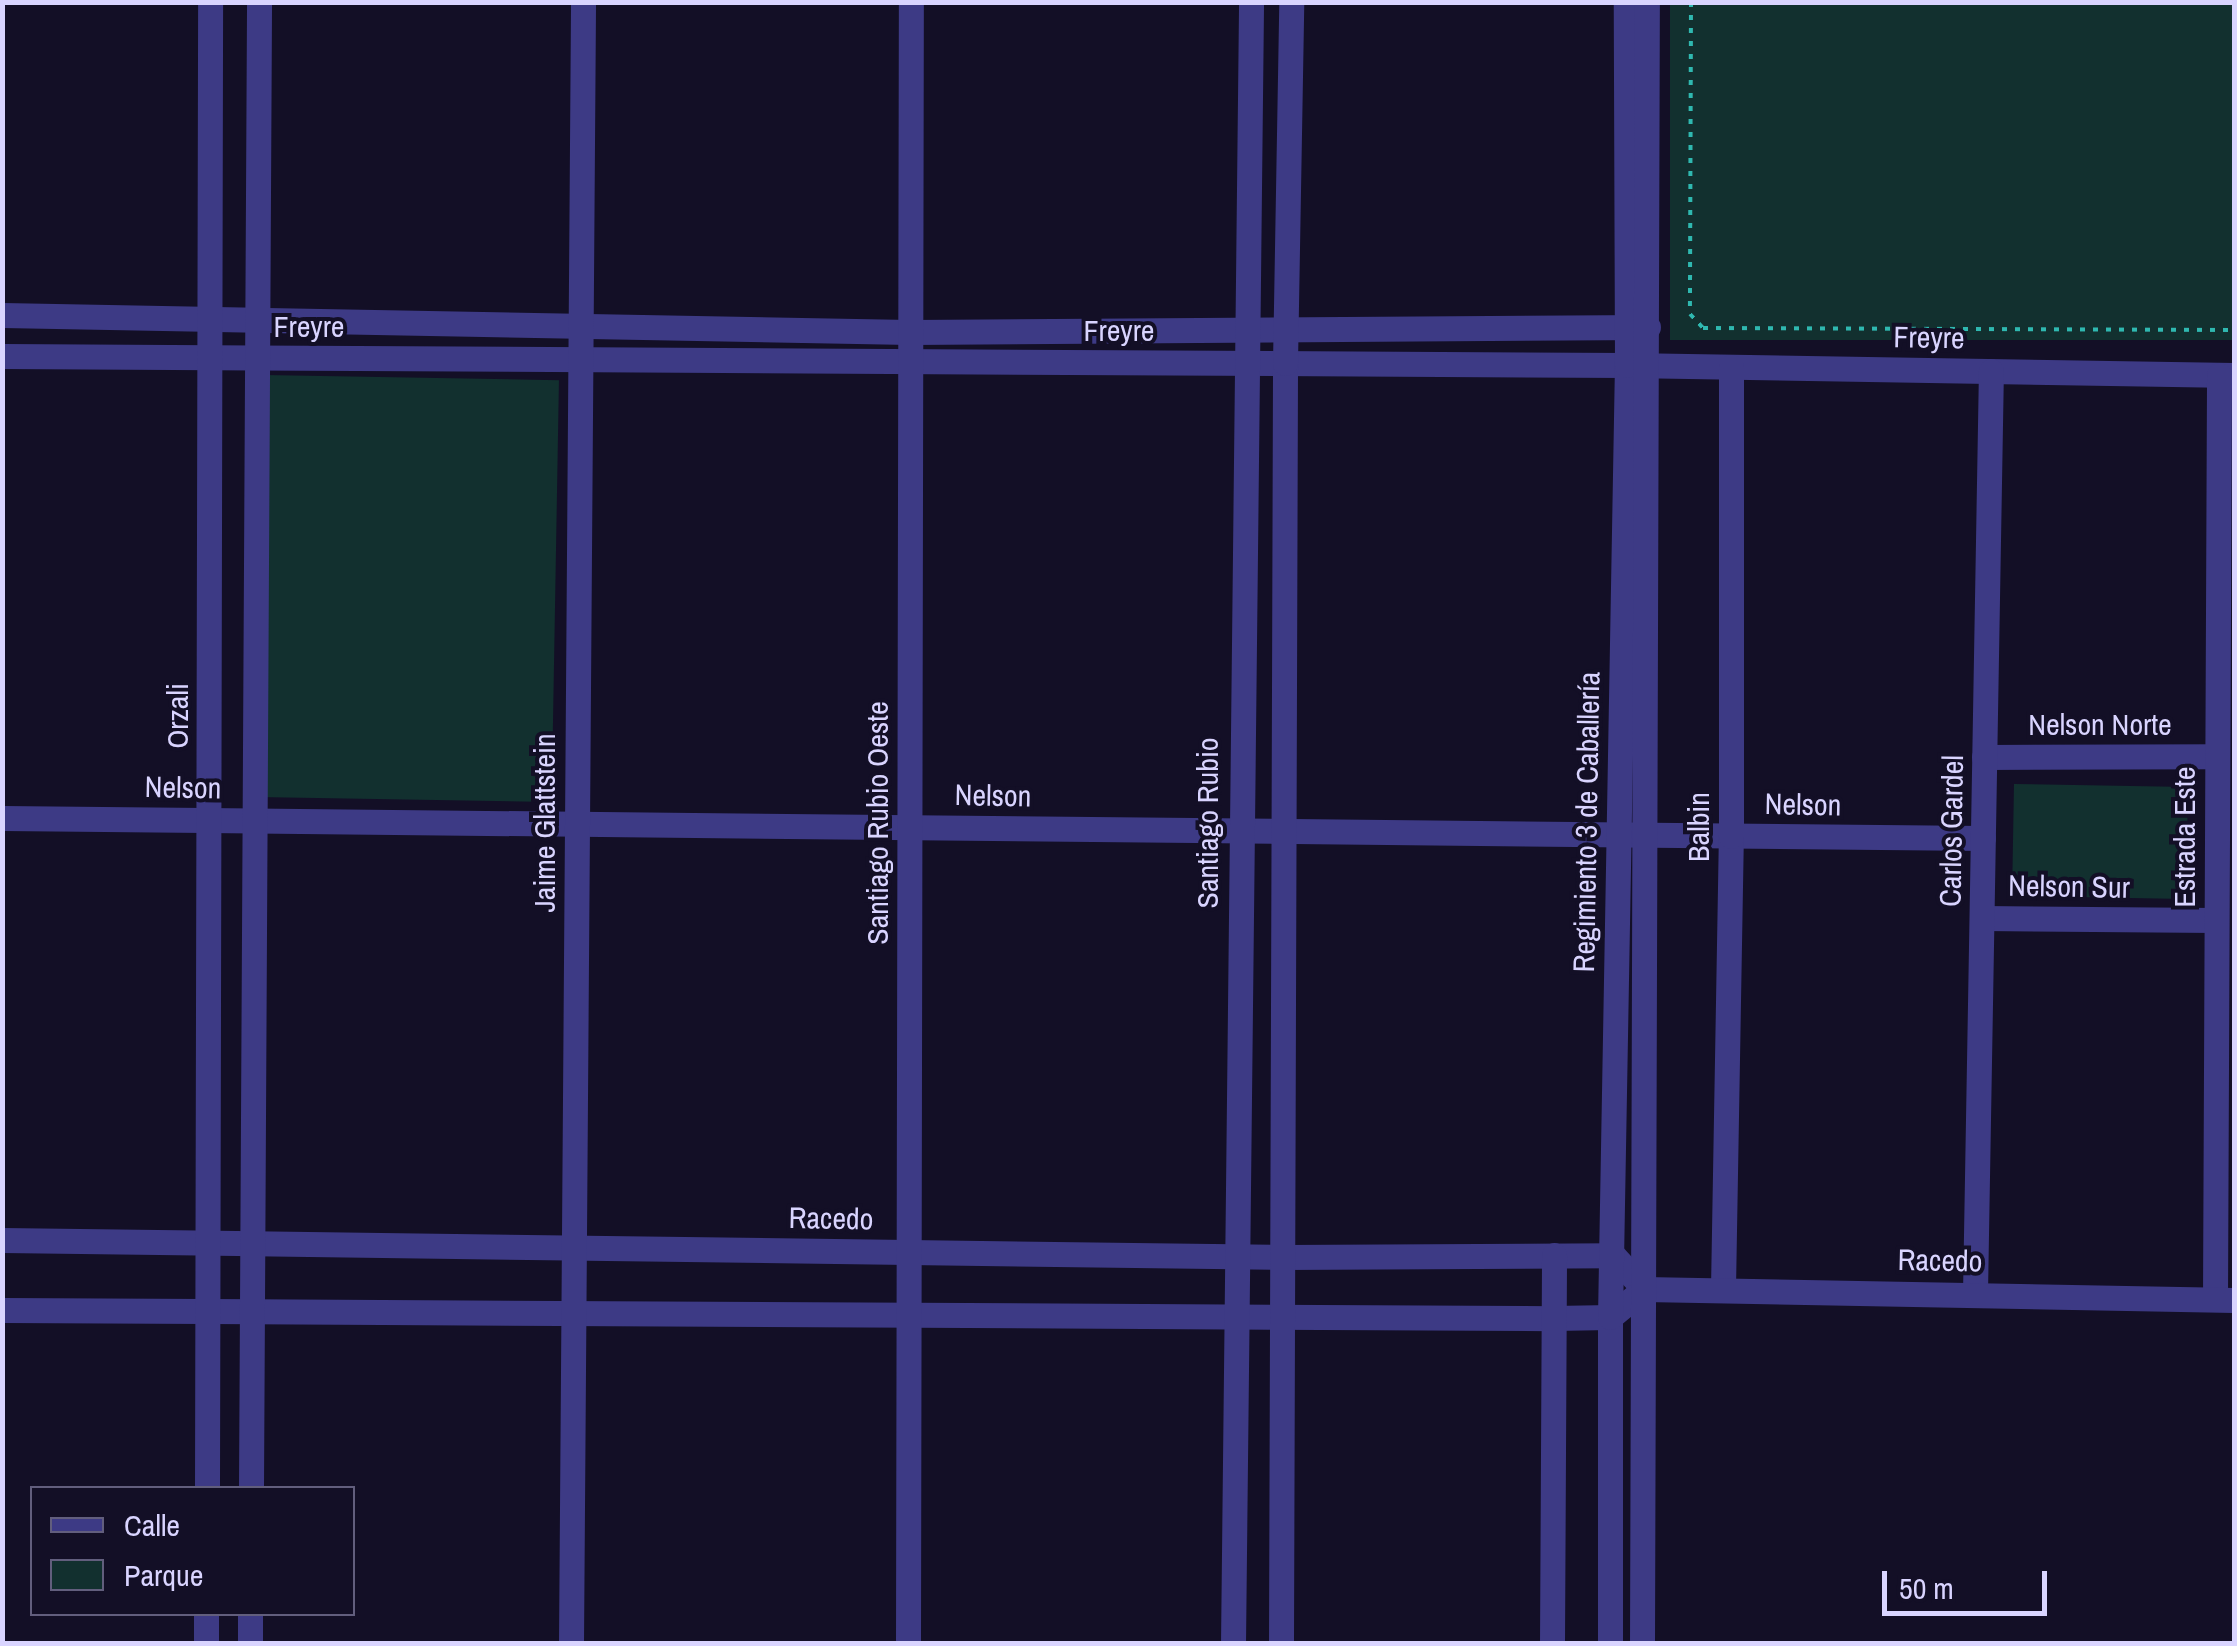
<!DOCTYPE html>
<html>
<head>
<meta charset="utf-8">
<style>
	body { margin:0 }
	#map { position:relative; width:2237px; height:1646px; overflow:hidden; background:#130f26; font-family:"Archivo Narrow",sans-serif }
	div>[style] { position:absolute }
	.green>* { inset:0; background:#12302f; transform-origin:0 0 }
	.path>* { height:4px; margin-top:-2px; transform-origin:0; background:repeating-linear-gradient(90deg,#2fb8b0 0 5px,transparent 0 13px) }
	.minor>* { height:25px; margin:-12.5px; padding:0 12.5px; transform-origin:12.5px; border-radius:12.5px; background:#3d3a85 }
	span { translate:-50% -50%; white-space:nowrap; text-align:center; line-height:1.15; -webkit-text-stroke:8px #130f26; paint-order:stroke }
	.street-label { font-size:30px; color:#d9d4ff }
	.frame { position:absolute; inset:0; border:5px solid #d9d4ff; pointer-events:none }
	.legend { position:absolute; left:30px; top:1486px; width:325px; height:130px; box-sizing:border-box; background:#130f26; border:2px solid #625e7d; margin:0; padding:12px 18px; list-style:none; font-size:30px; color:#d9d4ff }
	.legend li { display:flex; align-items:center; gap:20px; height:50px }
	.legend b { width:50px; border:2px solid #625e7d }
	.scale { position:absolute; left:1882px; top:1571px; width:165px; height:45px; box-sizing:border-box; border:5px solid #d9d4ff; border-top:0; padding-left:12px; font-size:30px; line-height:35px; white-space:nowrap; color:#d9d4ff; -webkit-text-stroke:8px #130f26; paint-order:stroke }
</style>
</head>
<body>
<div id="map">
	<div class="green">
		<div style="left:1670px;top:3px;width:564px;height:337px"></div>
		<div style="left:264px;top:375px;width:295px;height:422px;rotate:1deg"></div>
		<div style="left:2014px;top:784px;width:174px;height:112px;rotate:1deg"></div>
	</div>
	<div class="path">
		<div style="left:1691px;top:2px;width:312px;rotate:90.2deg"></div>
		<div style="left:1690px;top:314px;width:19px;rotate:47deg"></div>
		<div style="left:1703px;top:328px;width:531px;rotate:0.22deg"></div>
	</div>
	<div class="minor">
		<div style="left:2px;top:315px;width:908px;rotate:1.07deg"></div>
		<div style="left:910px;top:332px;width:738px;rotate:-0.39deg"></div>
		<div style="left:2px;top:356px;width:1625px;rotate:0.32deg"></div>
		<div style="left:1627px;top:365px;width:607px;rotate:0.94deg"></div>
		<div style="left:1984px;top:757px;width:233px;rotate:-0.2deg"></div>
		<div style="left:2px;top:818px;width:1981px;rotate:0.58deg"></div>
		<div style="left:1982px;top:918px;width:234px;rotate:0.5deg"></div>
		<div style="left:2px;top:1240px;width:1281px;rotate:0.76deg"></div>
		<div style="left:1283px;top:1257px;width:330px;rotate:-0.3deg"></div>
		<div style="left:1613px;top:1255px;width:46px;rotate:47.6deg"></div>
		<div style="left:1723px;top:1288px;width:452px;rotate:-89deg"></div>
		<div style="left:1731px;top:836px;width:469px;rotate:-90deg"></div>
		<div style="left:1975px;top:1293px;width:922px;rotate:-89.01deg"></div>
		<div style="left:2215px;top:1299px;width:924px;rotate:-89.75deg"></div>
		<div style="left:2px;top:1310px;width:1552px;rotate:0.3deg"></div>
		<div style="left:1554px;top:1318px;width:56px;rotate:-1deg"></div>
		<div style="left:1610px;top:1317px;width:44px;rotate:-39.5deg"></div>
		<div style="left:1644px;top:1289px;width:590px;rotate:1.07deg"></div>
		<div style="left:207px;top:1488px;width:1486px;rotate:-89.88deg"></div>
		<div style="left:251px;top:1488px;width:1486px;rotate:-89.69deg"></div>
		<div style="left:206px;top:1644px;width:30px;rotate:-90deg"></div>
		<div style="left:250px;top:1644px;width:30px;rotate:-90deg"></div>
		<div style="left:571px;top:1644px;width:1642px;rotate:-89.58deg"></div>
		<div style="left:908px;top:1644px;width:1642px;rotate:-89.9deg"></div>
		<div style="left:1233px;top:1644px;width:1642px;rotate:-89.37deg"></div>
		<div style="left:1281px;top:1644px;width:1281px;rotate:-89.82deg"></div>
		<div style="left:1285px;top:363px;width:361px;rotate:-89deg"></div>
		<div style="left:1552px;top:1644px;width:389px;rotate:-89.7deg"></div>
		<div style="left:1610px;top:1644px;width:327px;rotate:-90deg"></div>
		<div style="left:1610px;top:1317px;width:952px;rotate:-88.98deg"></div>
		<div style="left:1627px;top:365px;width:363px;rotate:-90.2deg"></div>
		<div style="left:1642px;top:1644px;width:1642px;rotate:-89.83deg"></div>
	</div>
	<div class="street-label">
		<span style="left:309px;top:326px">Freyre</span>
		<span style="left:1119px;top:330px">Freyre</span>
		<span style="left:1929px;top:337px;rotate:1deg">Freyre</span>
		<span style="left:177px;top:716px;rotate:-90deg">Orzali</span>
		<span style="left:2100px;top:724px">Nelson Norte</span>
		<span style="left:183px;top:787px;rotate:1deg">Nelson</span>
		<span style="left:993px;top:795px;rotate:1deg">Nelson</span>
		<span style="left:1803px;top:804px;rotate:1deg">Nelson</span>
		<span style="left:1586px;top:822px;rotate:-89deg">Regimiento 3 de Caballería</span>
		<span style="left:544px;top:823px;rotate:-90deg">Jaime Glattstein</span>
		<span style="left:877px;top:823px;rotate:-90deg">Santiago Rubio Oeste</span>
		<span style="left:1207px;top:823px;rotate:-90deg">Santiago Rubio</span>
		<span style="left:1698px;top:827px;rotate:-90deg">Balbin</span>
		<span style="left:1951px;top:831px;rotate:-89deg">Carlos Gardel</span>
		<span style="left:2184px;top:837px;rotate:-90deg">Estrada Este</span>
		<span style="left:2069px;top:886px;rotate:1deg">Nelson Sur</span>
		<span style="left:831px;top:1218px;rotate:1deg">Racedo</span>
		<span style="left:1940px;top:1260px;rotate:1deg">Racedo</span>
	</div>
	<div class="frame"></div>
	<ul class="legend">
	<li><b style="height:12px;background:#3d3a85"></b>Calle</li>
	<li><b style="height:28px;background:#12302f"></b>Parque</li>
	</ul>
	<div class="scale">50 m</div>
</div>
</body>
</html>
